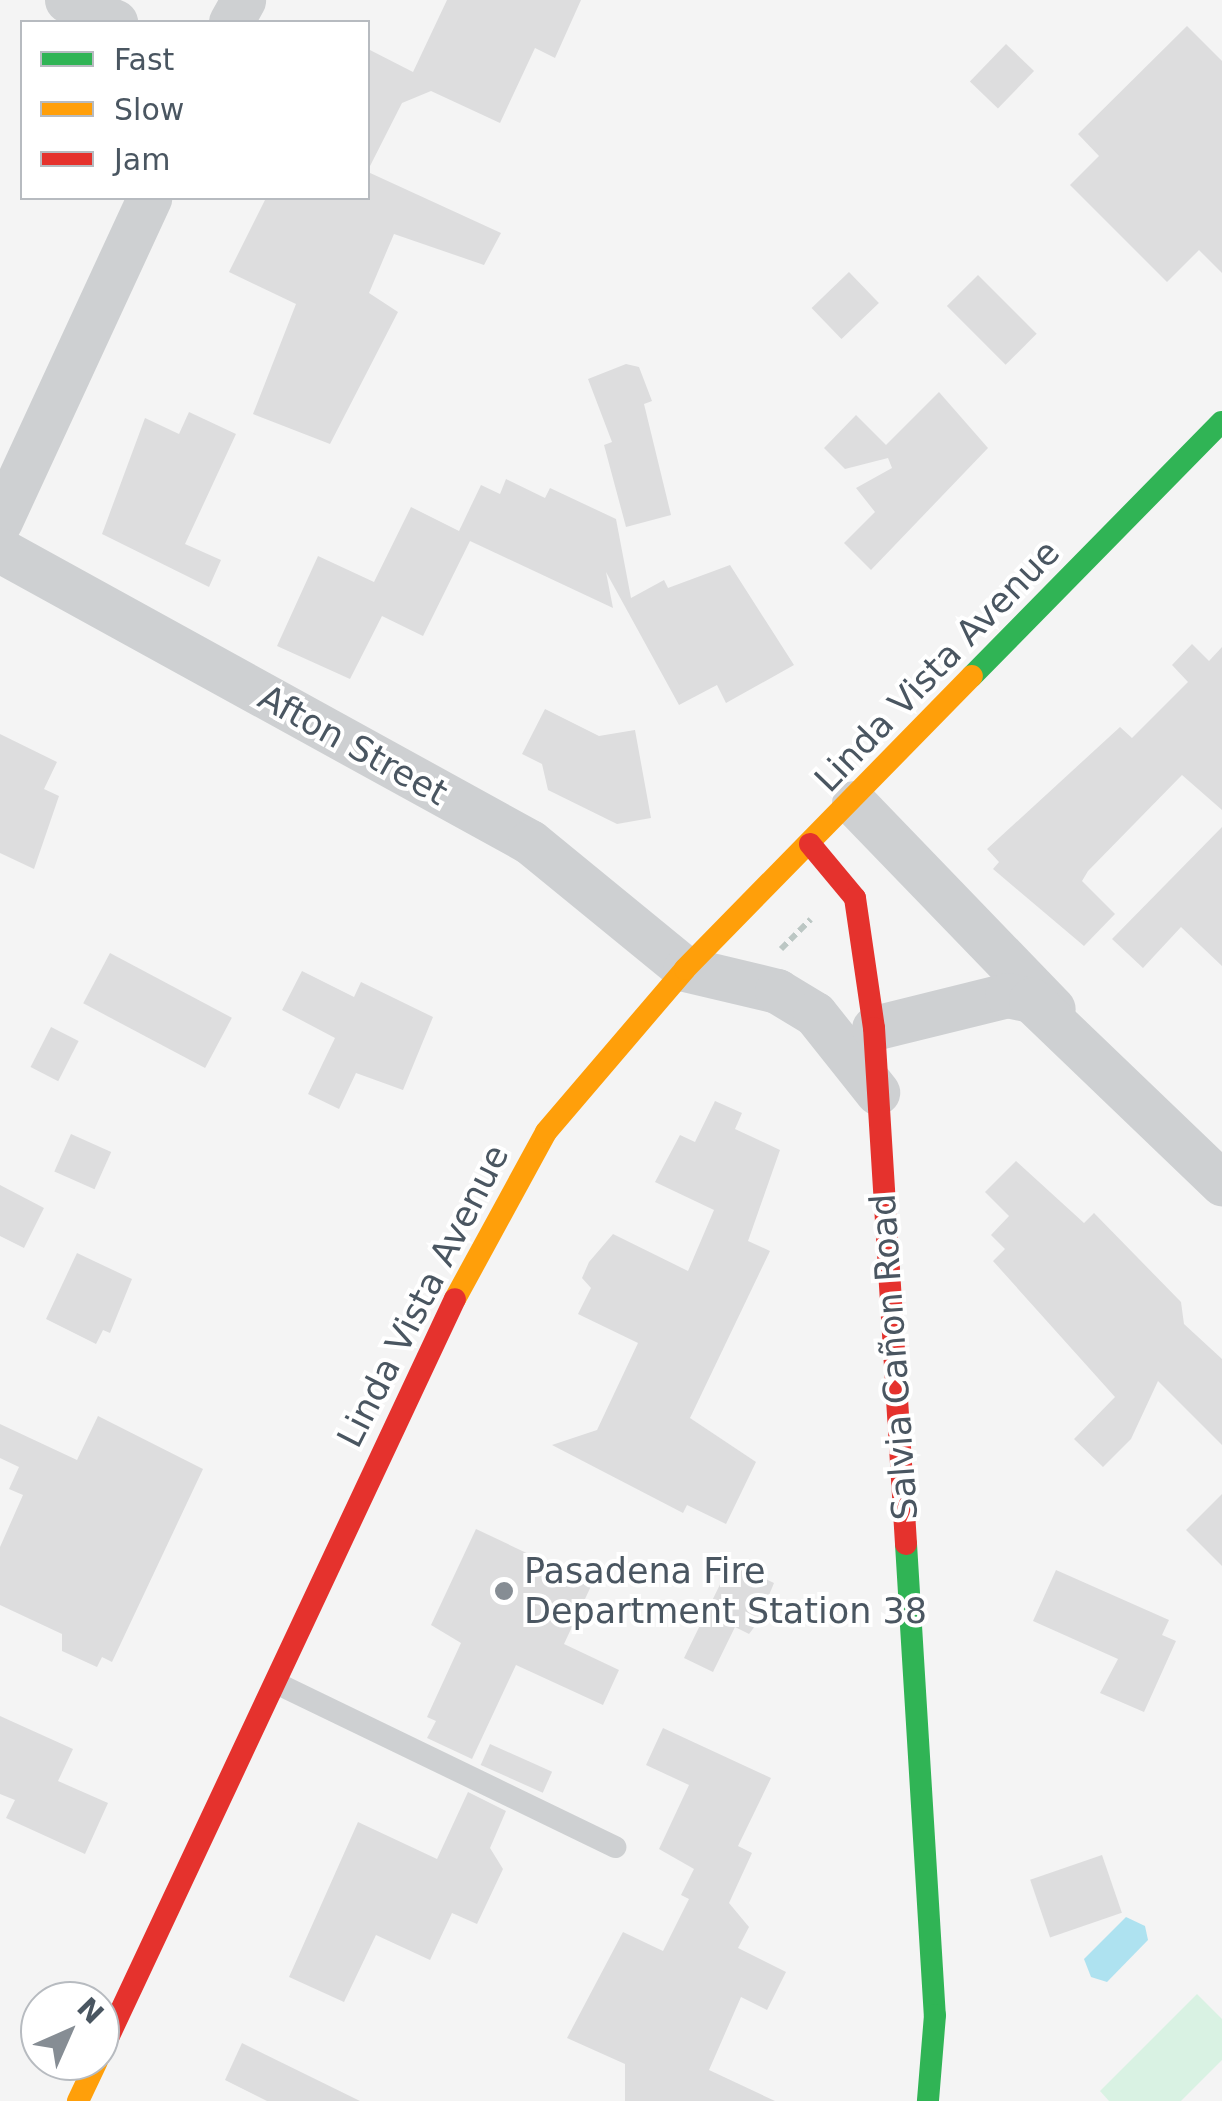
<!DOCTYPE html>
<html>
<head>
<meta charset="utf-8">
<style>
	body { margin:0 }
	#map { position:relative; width:1222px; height:2101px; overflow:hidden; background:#f4f4f4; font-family:"DejaVu Sans",sans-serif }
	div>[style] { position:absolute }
	.green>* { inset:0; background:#d9f2e3 }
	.water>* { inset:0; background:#aee2f0 }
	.building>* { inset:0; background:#ddddde; transform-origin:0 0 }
	.path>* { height:6px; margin-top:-3px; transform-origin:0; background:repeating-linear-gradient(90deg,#bcc7c4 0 8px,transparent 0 13px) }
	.lane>* { height:22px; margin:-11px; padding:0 11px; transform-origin:11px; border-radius:11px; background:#ced0d2 }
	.street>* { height:45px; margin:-22.5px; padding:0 22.5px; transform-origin:22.5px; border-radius:22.5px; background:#ced0d2 }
	.fast>* { height:22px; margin:-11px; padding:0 11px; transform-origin:11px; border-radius:11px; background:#30b455 }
	.slow>* { height:22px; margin:-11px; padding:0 11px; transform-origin:11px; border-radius:11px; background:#ff9f0a }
	.jam>* { height:22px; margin:-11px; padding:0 11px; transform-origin:11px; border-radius:11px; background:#e5322d }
	.dots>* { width:28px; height:28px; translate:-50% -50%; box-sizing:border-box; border:5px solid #fff; border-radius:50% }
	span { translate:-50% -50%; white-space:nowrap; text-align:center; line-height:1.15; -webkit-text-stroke:8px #fff; paint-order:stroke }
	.street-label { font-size:35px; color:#4a5661 }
	.poi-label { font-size:35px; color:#4a5661 }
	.left { translate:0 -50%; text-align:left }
	.legend { position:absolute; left:20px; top:20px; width:350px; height:180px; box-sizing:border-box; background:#fff; border:2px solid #b7bbc0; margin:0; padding:12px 18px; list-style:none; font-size:30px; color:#4a5661 }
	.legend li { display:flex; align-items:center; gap:20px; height:50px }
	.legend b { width:50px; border:2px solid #b7bbc0 }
	.north { position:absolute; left:20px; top:1981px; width:100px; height:100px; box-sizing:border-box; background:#fff; border:2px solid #b7bbc0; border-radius:50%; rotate:45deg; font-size:28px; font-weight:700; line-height:40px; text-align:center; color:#4a5661 }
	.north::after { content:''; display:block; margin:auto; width:35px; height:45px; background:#868d94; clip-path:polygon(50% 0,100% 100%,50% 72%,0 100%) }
</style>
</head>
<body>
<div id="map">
	<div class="green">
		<div style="clip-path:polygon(1197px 1994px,1222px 2019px,1222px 2060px,1181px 2101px,1109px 2101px,1100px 2091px)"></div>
	</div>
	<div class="water">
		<div style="clip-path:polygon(1126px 1917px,1145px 1926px,1148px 1940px,1107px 1982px,1091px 1977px,1084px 1959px)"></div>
	</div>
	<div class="building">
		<div style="clip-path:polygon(447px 0,581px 0,555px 58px,535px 48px,500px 123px,431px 91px,402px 103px,368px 170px,368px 49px,413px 72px)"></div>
		<div style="clip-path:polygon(1187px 26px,1222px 61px,1222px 273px,1199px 250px,1167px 282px,1070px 185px,1099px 156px,1078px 134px)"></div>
		<div style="left:1006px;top:44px;width:39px;height:52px;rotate:44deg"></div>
		<div style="clip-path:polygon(368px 172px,501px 233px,484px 265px,394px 234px,369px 293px,398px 312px,330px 444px,253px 414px,296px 304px,229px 272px,266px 198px,368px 198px)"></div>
		<div style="left:849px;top:272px;width:43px;height:52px;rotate:46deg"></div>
		<div style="left:978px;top:275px;width:83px;height:44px;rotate:45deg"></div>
		<div style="clip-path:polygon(626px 364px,639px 367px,652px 401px,644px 404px,671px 515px,626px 527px,604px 445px,612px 442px,588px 379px)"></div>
		<div style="clip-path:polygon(939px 392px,988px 448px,871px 570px,844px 543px,875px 512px,856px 488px,892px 468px,888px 458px,845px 469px,824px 448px,856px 415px,886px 445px)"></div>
		<div style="clip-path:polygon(189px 412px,236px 434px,185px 544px,221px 560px,209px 587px,102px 534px,145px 418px,179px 434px)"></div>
		<div style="clip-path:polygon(506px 479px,545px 498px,550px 488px,616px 519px,631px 598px,664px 580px,668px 588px,730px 565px,794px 665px,726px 703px,717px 685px,679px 705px,606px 572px,613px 608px,470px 541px,423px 636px,382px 616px,350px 679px,277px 646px,318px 556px,374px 582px,411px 507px,459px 531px,481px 485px,500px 494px)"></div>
		<div style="clip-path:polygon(1192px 644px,1209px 661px,1222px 647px,1222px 810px,1182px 775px,1088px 871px,1082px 881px,1115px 914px,1084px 946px,993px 869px,999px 862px,987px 849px,1120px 727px,1132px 738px,1188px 682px,1172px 665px)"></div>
		<div style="clip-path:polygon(545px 709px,599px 736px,635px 730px,651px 818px,617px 824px,548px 790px,542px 764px,522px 754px)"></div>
		<div style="clip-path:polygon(0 734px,57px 762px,44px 789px,59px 796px,34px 869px,0 853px)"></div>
		<div style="clip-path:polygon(1222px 827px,1222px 966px,1181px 927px,1143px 968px,1112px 939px)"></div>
		<div style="left:110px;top:953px;width:138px;height:57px;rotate:28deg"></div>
		<div style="clip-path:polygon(302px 971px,354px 997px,361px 982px,433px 1017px,403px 1090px,356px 1073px,339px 1109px,308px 1094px,335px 1038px,282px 1010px)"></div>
		<div style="left:51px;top:1027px;width:31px;height:45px;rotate:27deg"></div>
		<div style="clip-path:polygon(715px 1101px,742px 1113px,735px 1129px,780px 1150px,748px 1241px,770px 1251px,690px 1418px,756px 1462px,726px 1524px,687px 1505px,683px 1513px,552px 1445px,597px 1430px,638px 1343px,578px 1314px,591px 1288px,582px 1278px,589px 1262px,613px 1234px,688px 1271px,714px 1210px,655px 1182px,680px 1135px,695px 1142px)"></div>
		<div style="left:71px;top:1134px;width:44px;height:41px;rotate:24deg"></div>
		<div style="clip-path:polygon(1016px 1161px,1084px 1223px,1094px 1213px,1181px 1302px,1184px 1324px,1222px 1359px,1222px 1445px,1158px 1381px,1131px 1439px,1103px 1467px,1074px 1439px,1115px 1397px,993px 1261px,1005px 1249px,991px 1235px,1009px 1216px,985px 1192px)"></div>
		<div style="clip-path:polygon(0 1185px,44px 1208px,24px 1248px,0 1236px)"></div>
		<div style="clip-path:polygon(77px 1253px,132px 1279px,110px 1333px,103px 1330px,96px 1344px,46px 1319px)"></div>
		<div style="clip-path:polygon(98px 1416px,203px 1469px,112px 1662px,102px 1657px,97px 1667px,62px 1651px,62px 1634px,0 1605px,0 1547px,23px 1495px,9px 1489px,19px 1467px,0 1458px,0 1424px,77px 1460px)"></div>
		<div style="clip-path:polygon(1222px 1494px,1222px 1566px,1186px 1530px)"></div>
		<div style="clip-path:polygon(476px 1529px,592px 1584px,564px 1644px,619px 1670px,603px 1705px,516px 1665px,472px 1759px,427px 1738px,436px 1721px,427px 1717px,461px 1643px,431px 1625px)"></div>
		<div style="clip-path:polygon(731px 1562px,774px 1583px,758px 1622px,749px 1634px,735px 1627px,713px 1672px,684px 1658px)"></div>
		<div style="clip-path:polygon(1056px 1570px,1169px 1620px,1162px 1635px,1176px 1641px,1144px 1712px,1100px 1693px,1118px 1659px,1033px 1621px)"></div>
		<div style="clip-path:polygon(0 1716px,73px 1749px,58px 1781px,108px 1803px,85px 1854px,6px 1818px,15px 1800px,0 1794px)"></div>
		<div style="clip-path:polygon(663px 1728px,771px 1778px,738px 1846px,752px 1853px,729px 1903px,749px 1927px,738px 1948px,786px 1972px,767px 2010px,741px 1997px,709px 2070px,775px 2101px,625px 2101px,625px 2064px,567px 2038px,623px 1932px,663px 1951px,689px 1899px,681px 1895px,694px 1869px,659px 1849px,689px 1785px,646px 1765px)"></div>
		<div style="left:490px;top:1744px;width:68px;height:23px;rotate:24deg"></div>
		<div style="clip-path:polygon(468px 1792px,506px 1811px,490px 1848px,503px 1869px,477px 1924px,452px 1913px,430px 1960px,376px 1935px,344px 2002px,289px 1977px,358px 1822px,437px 1859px)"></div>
		<div style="left:1102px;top:1855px;width:61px;height:76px;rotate:71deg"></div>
		<div style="clip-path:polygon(242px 2043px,360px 2101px,267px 2101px,225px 2080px)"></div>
	</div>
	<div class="path">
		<div style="left:781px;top:949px;width:42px;rotate:-45deg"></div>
	</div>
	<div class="lane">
		<div style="left:276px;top:1683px;width:377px;rotate:25.8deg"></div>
	</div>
	<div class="street">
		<div style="left:67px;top:0;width:53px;rotate:24.6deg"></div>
		<div style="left:231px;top:22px;width:25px;rotate:-61deg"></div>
		<div style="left:0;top:521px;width:356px;rotate:-65.2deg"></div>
		<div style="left:0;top:550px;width:605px;rotate:28.85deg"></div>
		<div style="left:530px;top:842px;width:200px;rotate:39.3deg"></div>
		<div style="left:685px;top:969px;width:95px;rotate:13.4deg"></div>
		<div style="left:777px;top:991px;width:44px;rotate:31.2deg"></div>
		<div style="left:815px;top:1014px;width:100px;rotate:51.5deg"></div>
		<div style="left:854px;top:803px;width:286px;rotate:46deg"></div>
		<div style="left:874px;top:1028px;width:137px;rotate:-13.9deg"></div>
		<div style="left:1007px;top:995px;width:25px;rotate:12deg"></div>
		<div style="left:1031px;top:1000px;width:265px;rotate:43.8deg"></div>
	</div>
	<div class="fast">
		<div style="left:972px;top:676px;width:356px;rotate:-45.5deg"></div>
		<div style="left:906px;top:1544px;width:472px;rotate:86.5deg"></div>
		<div style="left:935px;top:2015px;width:86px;rotate:94.7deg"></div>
	</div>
	<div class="slow">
		<div style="left:455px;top:1299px;width:190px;rotate:-61.4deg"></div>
		<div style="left:546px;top:1132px;width:214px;rotate:-49.5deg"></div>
		<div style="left:685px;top:969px;width:410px;rotate:-45.6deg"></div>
		<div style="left:78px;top:2101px;width:44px;rotate:-64.6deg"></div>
	</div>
	<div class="jam">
		<div style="left:810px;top:844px;width:70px;rotate:50.2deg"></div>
		<div style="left:855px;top:898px;width:131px;rotate:81.7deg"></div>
		<div style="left:874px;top:1028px;width:517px;rotate:86.45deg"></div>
		<div style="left:100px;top:2055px;width:835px;rotate:-64.85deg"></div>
	</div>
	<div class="dots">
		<div style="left:504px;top:1591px;background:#868d94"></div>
	</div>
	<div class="street-label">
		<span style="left:937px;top:666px;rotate:-46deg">Linda Vista Avenue</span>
		<span style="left:353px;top:745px;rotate:29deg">Afton Street</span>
		<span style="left:423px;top:1296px;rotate:-63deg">Linda Vista Avenue</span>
		<span style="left:894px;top:1357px;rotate:-94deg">Salvia Cañon Road</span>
	</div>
	<div class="poi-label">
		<span class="left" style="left:524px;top:1591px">Pasadena Fire<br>Department Station 38</span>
	</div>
	<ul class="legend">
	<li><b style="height:12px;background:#30b455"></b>Fast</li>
	<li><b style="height:12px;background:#ff9f0a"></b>Slow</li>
	<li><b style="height:12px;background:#e5322d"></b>Jam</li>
	</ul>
	<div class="north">N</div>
</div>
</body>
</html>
